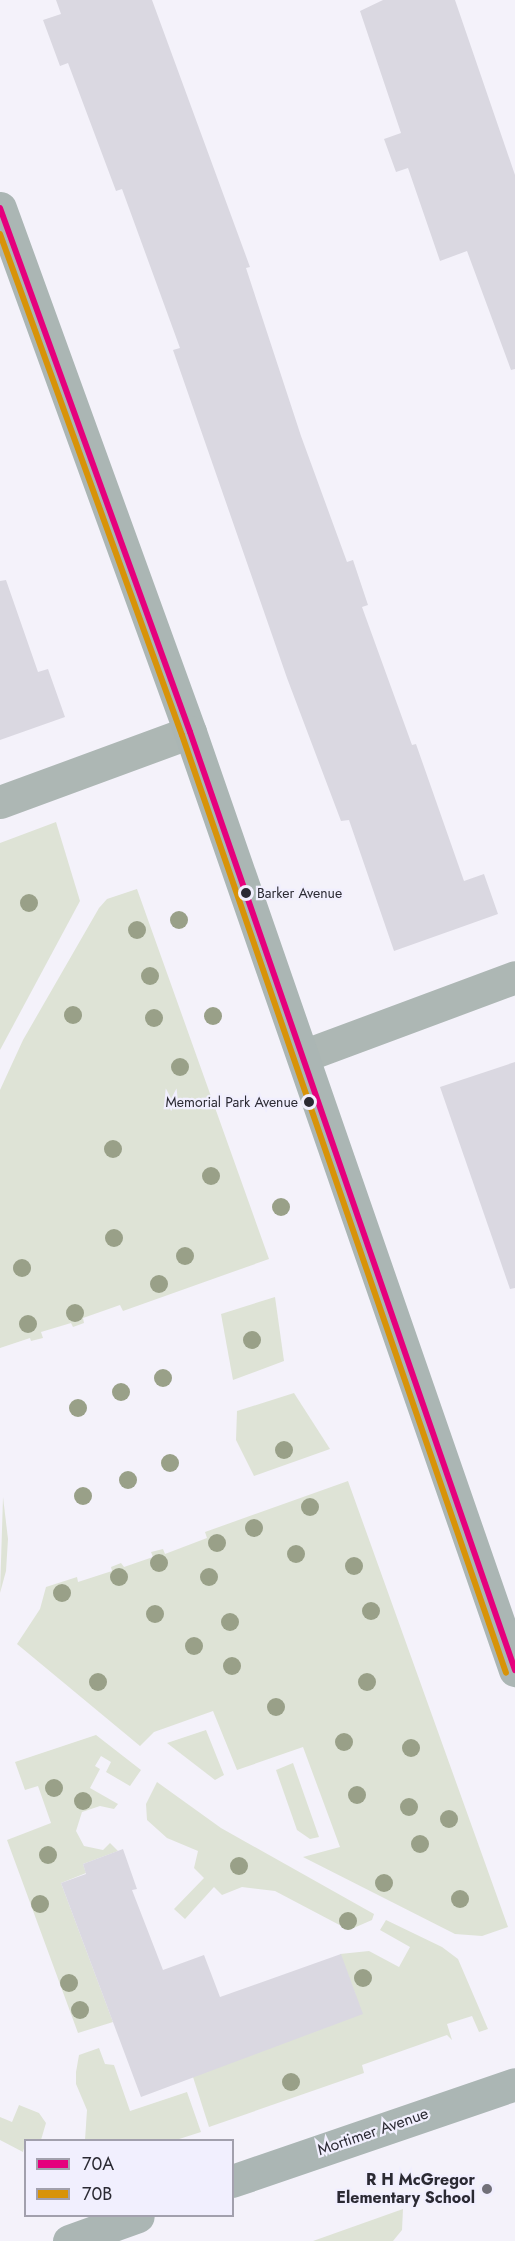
<!DOCTYPE html>
<html>
<head>
<meta charset="utf-8">
<style>
	body { margin:0 }
	#map { position:relative; width:515px; height:2241px; overflow:hidden; background:#f4f2fa; font-family:Jost,sans-serif }
	div>[style] { position:absolute }
	.green>* { inset:0; background:#dee3d6 }
	.building>* { inset:0; background:#dad8e1 }
	.street>* { height:33px; margin:-16.5px; padding:0 16.5px; transform-origin:16.5px; border-radius:16.5px; background:#adb7b4 }
	.secondary>* { height:33px; margin:-16.5px; padding:0 16.5px; transform-origin:16.5px; border-radius:16.5px; background:#abb6b4 }
	.bus-1>* { height:6px; margin:-3px; padding:0 3px; transform-origin:3px; border-radius:3px; background:#e5007d }
	.bus-2>* { height:6px; margin:-3px; padding:0 3px; transform-origin:3px; border-radius:3px; background:#d89308 }
	.trees>* { width:18px; height:18px; margin:-9px; border-radius:50%; background:#99a088 }
	.dots>* { width:16px; height:16px; translate:-50% -50%; box-sizing:border-box; border:3px solid #f1effe; border-radius:50% }
	span { translate:-50% -50%; white-space:nowrap; text-align:center; line-height:1.15; -webkit-text-stroke:4.5px #f1effe; paint-order:stroke }
	.bus-label { font-size:14px; color:#2b2a33 }
	.left { translate:0 -50%; text-align:left }
	.right { translate:-100% -50%; text-align:right }
	.street-label { font-size:16px; color:#2b2a33 }
	.poi-label { font-size:16px; color:#2b2a33; font-weight:700 }
	.legend { position:absolute; left:24px; top:2139px; width:210px; height:78px; box-sizing:border-box; background:#f1effe; border:2px solid #a2a0ad; margin:0; padding:8px 10px; list-style:none; font-size:18px; color:#2b2a33 }
	.legend li { display:flex; align-items:center; gap:12px; height:30px }
	.legend b { width:30px; border:2px solid #a2a0ad }
</style>
</head>
<body>
<div id="map">
	<div class="green">
		<div style="clip-path:polygon(56px 822px,80px 901px,0 1050px,0 843px)"></div>
		<div style="clip-path:polygon(137px 889px,269px 1259px,123px 1311px,120px 1305px,83px 1318px,84px 1323px,73px 1327px,71px 1323px,41px 1332px,43px 1338px,31px 1341px,30px 1338px,0 1348px,0 1090px,23px 1040px,99px 908px,107px 899px)"></div>
		<div style="clip-path:polygon(275px 1297px,284px 1361px,233px 1380px,221px 1314px)"></div>
		<div style="clip-path:polygon(294px 1393px,330px 1449px,254px 1476px,236px 1440px,237px 1411px)"></div>
		<div style="clip-path:polygon(348px 1481px,508px 1927px,482px 1936px,455px 1934px,303px 1857px,340px 1847px,303px 1747px,237px 1770px,213px 1711px,154px 1732px,140px 1746px,17px 1644px,40px 1609px,46px 1587px,77px 1577px,78px 1582px,112px 1571px,111px 1567px,121px 1563px,124px 1567px,153px 1557px,151px 1552px,163px 1549px,165px 1554px,207px 1538px,205px 1532px)"></div>
		<div style="clip-path:polygon(3px 1497px,8px 1539px,6px 1571px,0 1593px)"></div>
		<div style="clip-path:polygon(206px 1730px,224px 1775px,215px 1780px,167px 1743px)"></div>
		<div style="clip-path:polygon(96px 1735px,141px 1770px,130px 1786px,106px 1772px,111px 1762px,101px 1756px,95px 1766px,100px 1769px,90px 1788px,118px 1804px,114px 1809px,100px 1806px,82px 1812px,76px 1831px,84px 1846px,103px 1850px,110px 1843px,118px 1851px,83px 1864px,86px 1873px,61px 1883px,113px 2022px,78px 2033px,7px 1840px,51px 1823px,38px 1786px,25px 1790px,15px 1762px)"></div>
		<div style="clip-path:polygon(293px 1763px,319px 1837px,310px 1839px,297px 1830px,276px 1770px)"></div>
		<div style="clip-path:polygon(157px 1782px,221px 1828px,374px 1914px,372px 1920px,349px 1930px,275px 1891px,242px 1887px,222px 1895px,214px 1887px,185px 1919px,174px 1909px,204px 1878px,194px 1868px,198px 1851px,167px 1838px,147px 1820px,146px 1804px)"></div>
		<div style="clip-path:polygon(386px 1920px,442px 1947px,458px 1959px,488px 2029px,479px 2032px,472px 2016px,447px 2024px,452px 2040px,447px 2035px,362px 2065px,364px 2073px,209px 2127px,193px 2077px,356px 1996px,340px 1954px,369px 1951px,399px 1967px,410px 1947px,380px 1930px)"></div>
		<div style="clip-path:polygon(99px 2048px,105px 2064px,114px 2065px,130px 2111px,187px 2092px,201px 2132px,176px 2140px,85px 2140px,87px 2110px,76px 2084px,76px 2072px,79px 2055px)"></div>
		<div style="clip-path:polygon(19px 2105px,39px 2113px,46px 2123px,41px 2140px,26px 2140px,23px 2152px,0 2140px,0 2117px,12px 2122px)"></div>
		<div style="clip-path:polygon(403px 2209px,402px 2230px,393px 2241px,313px 2241px)"></div>
	</div>
	<div class="building">
		<div style="clip-path:polygon(56px 0,152px 0,250px 267px,246px 268px,301px 436px,347px 562px,353px 560px,368px 605px,362px 607px,412px 745px,416px 744px,464px 881px,484px 874px,498px 914px,394px 951px,349px 820px,341px 821px,287px 678px,173px 350px,180px 348px,122px 189px,116px 191px,68px 63px,60px 66px,43px 20px,61px 14px)"></div>
		<div style="clip-path:polygon(383px 0,455px 0,515px 175px,515px 369px,511px 370px,467px 251px,440px 261px,408px 168px,396px 172px,384px 139px,401px 133px,360px 11px)"></div>
		<div style="clip-path:polygon(6px 580px,38px 672px,48px 669px,65px 717px,0 740px,0 581px)"></div>
		<div style="clip-path:polygon(515px 1062px,515px 1288px,510px 1289px,440px 1087px)"></div>
		<div style="clip-path:polygon(123px 1849px,137px 1889px,132px 1890px,163px 1970px,204px 1955px,220px 1997px,341px 1954px,363px 2014px,141px 2097px,61px 1883px,86px 1874px,83px 1864px)"></div>
	</div>
	<div class="street">
		<div style="left:0;top:802px;width:202px;rotate:-20.2deg"></div>
		<div style="left:303px;top:1056px;width:226px;rotate:-20.4deg"></div>
	</div>
	<div class="secondary">
		<div style="left:0;top:208px;width:557px;rotate:70.07deg"></div>
		<div style="left:190px;top:732px;width:993px;rotate:70.89deg"></div>
		<div style="left:232px;top:2181px;width:299px;rotate:-18.9deg"></div>
		<div style="left:69px;top:2241px;width:73px;rotate:-19.9deg"></div>
	</div>
	<div class="bus-1">
		<div style="left:0;top:208px;width:557px;rotate:70.07deg"></div>
		<div style="left:190px;top:732px;width:993px;rotate:70.89deg"></div>
	</div>
	<div class="bus-2">
		<div style="left:0;top:234px;width:533px;rotate:70.04deg"></div>
		<div style="left:182px;top:735px;width:992px;rotate:70.94deg"></div>
	</div>
	<div class="trees">
		<div style="left:29px;top:903px"></div>
		<div style="left:179px;top:920px"></div>
		<div style="left:137px;top:930px"></div>
		<div style="left:150px;top:976px"></div>
		<div style="left:73px;top:1015px"></div>
		<div style="left:213px;top:1016px"></div>
		<div style="left:154px;top:1018px"></div>
		<div style="left:180px;top:1067px"></div>
		<div style="left:113px;top:1149px"></div>
		<div style="left:211px;top:1176px"></div>
		<div style="left:281px;top:1207px"></div>
		<div style="left:114px;top:1238px"></div>
		<div style="left:185px;top:1256px"></div>
		<div style="left:22px;top:1268px"></div>
		<div style="left:159px;top:1284px"></div>
		<div style="left:75px;top:1313px"></div>
		<div style="left:28px;top:1324px"></div>
		<div style="left:252px;top:1340px"></div>
		<div style="left:163px;top:1378px"></div>
		<div style="left:121px;top:1392px"></div>
		<div style="left:78px;top:1408px"></div>
		<div style="left:284px;top:1450px"></div>
		<div style="left:170px;top:1463px"></div>
		<div style="left:128px;top:1480px"></div>
		<div style="left:83px;top:1496px"></div>
		<div style="left:310px;top:1507px"></div>
		<div style="left:254px;top:1528px"></div>
		<div style="left:217px;top:1543px"></div>
		<div style="left:296px;top:1554px"></div>
		<div style="left:159px;top:1563px"></div>
		<div style="left:354px;top:1566px"></div>
		<div style="left:119px;top:1577px"></div>
		<div style="left:209px;top:1577px"></div>
		<div style="left:62px;top:1593px"></div>
		<div style="left:371px;top:1611px"></div>
		<div style="left:155px;top:1614px"></div>
		<div style="left:230px;top:1622px"></div>
		<div style="left:194px;top:1646px"></div>
		<div style="left:232px;top:1666px"></div>
		<div style="left:98px;top:1682px"></div>
		<div style="left:367px;top:1682px"></div>
		<div style="left:276px;top:1707px"></div>
		<div style="left:344px;top:1742px"></div>
		<div style="left:411px;top:1748px"></div>
		<div style="left:54px;top:1788px"></div>
		<div style="left:357px;top:1795px"></div>
		<div style="left:83px;top:1801px"></div>
		<div style="left:409px;top:1807px"></div>
		<div style="left:449px;top:1819px"></div>
		<div style="left:420px;top:1844px"></div>
		<div style="left:48px;top:1855px"></div>
		<div style="left:239px;top:1866px"></div>
		<div style="left:384px;top:1883px"></div>
		<div style="left:460px;top:1899px"></div>
		<div style="left:40px;top:1904px"></div>
		<div style="left:348px;top:1921px"></div>
		<div style="left:363px;top:1978px"></div>
		<div style="left:69px;top:1983px"></div>
		<div style="left:80px;top:2010px"></div>
		<div style="left:291px;top:2082px"></div>
	</div>
	<div class="dots">
		<div style="left:246px;top:893px;background:#2b2a33"></div>
		<div style="left:309px;top:1102px;background:#2b2a33"></div>
		<div style="left:487px;top:2189px;background:#717079"></div>
	</div>
	<div class="bus-label">
		<span class="left" style="left:257px;top:893px">Barker Avenue</span>
		<span class="right" style="left:298px;top:1102px">Memorial Park Avenue</span>
	</div>
	<div class="street-label">
		<span style="left:373px;top:2132px;rotate:-19deg">Mortimer Avenue</span>
	</div>
	<div class="poi-label">
		<span class="right" style="left:475px;top:2189px">R H McGregor<br>Elementary School</span>
	</div>
	<ul class="legend">
	<li><b style="height:8px;background:#e5007d"></b>70A</li>
	<li><b style="height:8px;background:#d89308"></b>70B</li>
	</ul>
</div>
</body>
</html>
